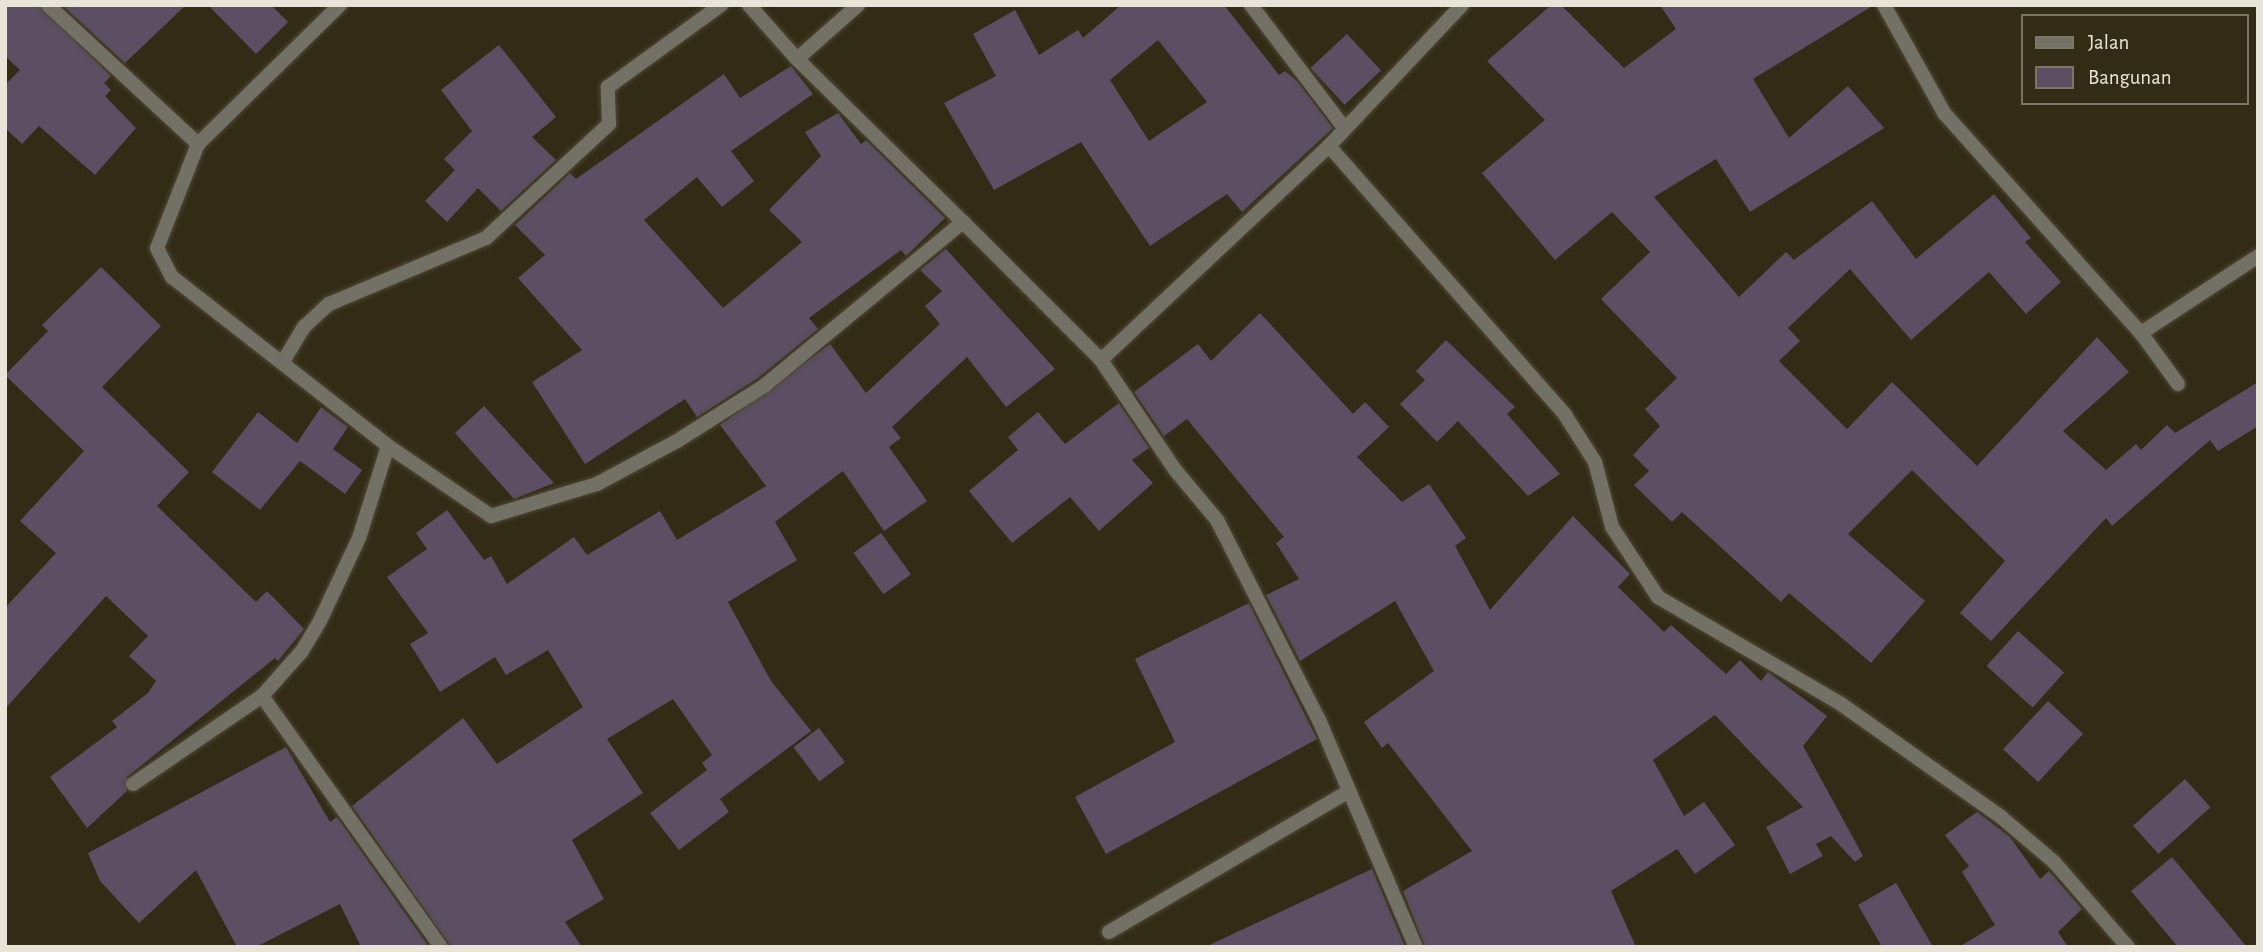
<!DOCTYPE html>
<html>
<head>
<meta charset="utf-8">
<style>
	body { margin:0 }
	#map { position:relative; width:2263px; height:952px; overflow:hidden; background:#322b16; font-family:"Alegreya Sans",sans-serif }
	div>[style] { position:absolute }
	.building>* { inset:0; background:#5c4f63; transform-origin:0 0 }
	.roads { filter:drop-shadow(0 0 2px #4f4935) drop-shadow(0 0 2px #4f4935) }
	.lane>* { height:14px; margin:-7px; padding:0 7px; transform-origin:7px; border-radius:7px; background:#737066 }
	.street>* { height:14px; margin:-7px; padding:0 7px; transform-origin:7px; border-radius:7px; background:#737066 }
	span { translate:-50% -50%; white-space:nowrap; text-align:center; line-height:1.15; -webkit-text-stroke:6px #322b16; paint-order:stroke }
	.frame { position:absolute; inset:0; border:7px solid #e8e4d8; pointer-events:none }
	.legend { position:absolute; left:2021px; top:14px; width:228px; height:91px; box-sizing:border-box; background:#322b16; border:2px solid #7b7564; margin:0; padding:9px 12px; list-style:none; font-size:21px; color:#e8e4d8 }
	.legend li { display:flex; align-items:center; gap:14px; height:35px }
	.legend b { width:35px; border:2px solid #7b7564 }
</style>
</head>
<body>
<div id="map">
	<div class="building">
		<div style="clip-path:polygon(5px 5px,39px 5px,111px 76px,104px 83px,111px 90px,105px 96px,136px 128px,95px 175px,39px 126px,22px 144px,5px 128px,5px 85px,20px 70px,5px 56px)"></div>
		<div style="clip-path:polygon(62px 5px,186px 5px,125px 63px)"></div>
		<div style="clip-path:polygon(208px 5px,271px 5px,288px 22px,256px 54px)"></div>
		<div style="clip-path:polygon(evenodd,1121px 5px,1224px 5px,1279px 75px,1285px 71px,1297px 81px,1333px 128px,1242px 212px,1227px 194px,1150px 246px,1081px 142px,994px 190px,944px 103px,996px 76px,973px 34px,1015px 10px,1039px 55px,1078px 30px,1083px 38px,1121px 5px,1158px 40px,1207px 102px,1149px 141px,1110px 80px,1158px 40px)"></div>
		<div style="clip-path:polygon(1551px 5px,1561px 5px,1624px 68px,1676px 29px,1660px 5px,1874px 5px,1753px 79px,1789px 138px,1848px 86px,1884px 128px,1750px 212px,1716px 159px,1654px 197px,1739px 297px,1786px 252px,1794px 260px,1872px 201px,1916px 259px,1994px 194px,2031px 238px,2025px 242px,2061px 282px,2026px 314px,1989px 272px,1911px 340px,1850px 269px,1788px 328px,1800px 341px,1779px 361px,1847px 429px,1892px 382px,1977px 466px,2097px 337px,2129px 372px,2063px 431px,2106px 470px,2136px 444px,2141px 450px,2167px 425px,2175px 433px,2258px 382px,2258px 426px,2218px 451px,2210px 440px,2112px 526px,2106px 518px,1991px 641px,1960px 613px,2005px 561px,1912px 470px,1848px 534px,1925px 601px,1871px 663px,1789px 593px,1781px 602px,1682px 512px,1672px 522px,1634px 485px,1649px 471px,1633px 455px,1660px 426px,1645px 409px,1677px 378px,1601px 299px,1650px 252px,1612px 212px,1555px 260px,1482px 173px,1545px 120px,1487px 61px)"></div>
		<div style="left:1347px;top:34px;width:50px;height:50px;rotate:47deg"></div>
		<div style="clip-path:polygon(499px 45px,556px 117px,532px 137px,556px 160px,501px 211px,478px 188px,447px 222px,425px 201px,455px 170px,444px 159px,472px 131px,441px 90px)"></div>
		<div style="clip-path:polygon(791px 66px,813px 94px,731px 151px,754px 181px,722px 207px,697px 177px,644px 220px,723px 308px,802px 242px,769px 210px,821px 156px,805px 132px,838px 113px,861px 144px,866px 140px,945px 218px,906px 256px,901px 250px,809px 318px,818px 329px,758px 378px,697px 417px,685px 399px,585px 464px,532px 382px,582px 350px,518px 278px,545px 255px,515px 225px,570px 173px,576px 179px,724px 74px,740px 98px)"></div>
		<div style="clip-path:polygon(946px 249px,1055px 369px,1006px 407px,967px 357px,892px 427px,901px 438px,889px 447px,927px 501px,884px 531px,843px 471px,775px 522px,797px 560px,728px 602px,771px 681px,811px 731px,720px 799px,729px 812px,679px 850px,650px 813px,707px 770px,702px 763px,712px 755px,673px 699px,607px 739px,643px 793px,572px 840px,604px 899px,565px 922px,582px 947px,451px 947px,352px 806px,463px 718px,497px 764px,583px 707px,548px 650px,506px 675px,495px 657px,440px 692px,410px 644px,428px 633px,387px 577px,427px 549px,416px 533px,447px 510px,484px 560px,491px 556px,507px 584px,574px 537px,587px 555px,660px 511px,677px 540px,766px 486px,720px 425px,830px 344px,866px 393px,940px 324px,925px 306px,942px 291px,920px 270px)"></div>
		<div style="clip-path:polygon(101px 267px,161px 326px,102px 387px,189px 472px,157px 506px,256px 602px,267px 591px,304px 629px,278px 661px,275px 658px,127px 777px,127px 791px,87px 828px,50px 777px,117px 727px,112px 721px,148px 693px,156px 681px,129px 656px,148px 636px,106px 596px,5px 709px,5px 608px,56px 553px,20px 521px,84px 451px,5px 375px,48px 331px,42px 325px)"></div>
		<div style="clip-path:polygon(1260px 313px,1353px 414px,1365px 402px,1389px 427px,1357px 457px,1402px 502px,1429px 484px,1466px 538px,1455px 546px,1490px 610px,1573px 516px,1630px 574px,1618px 587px,1664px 632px,1671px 625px,1726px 674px,1740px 660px,1761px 681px,1768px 672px,1827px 716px,1803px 746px,1863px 856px,1855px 862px,1831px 836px,1816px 844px,1823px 856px,1790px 874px,1766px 827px,1803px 807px,1715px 715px,1653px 760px,1684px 816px,1704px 802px,1735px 845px,1695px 874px,1677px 849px,1611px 891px,1636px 947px,1425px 947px,1403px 891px,1472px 851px,1388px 743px,1382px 748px,1364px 722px,1434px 671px,1395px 601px,1300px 661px,1266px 595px,1299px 579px,1276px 543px,1284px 537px,1187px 419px,1164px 436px,1134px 392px,1198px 344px,1211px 361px)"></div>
		<div style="clip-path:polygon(1446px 340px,1515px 407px,1507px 414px,1560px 474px,1528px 496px,1458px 421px,1437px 442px,1400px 404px,1425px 380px,1416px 371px)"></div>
		<div style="clip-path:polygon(1119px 403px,1149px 448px,1132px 460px,1153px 483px,1099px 531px,1070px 497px,1012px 543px,969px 491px,1018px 450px,1008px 437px,1038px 412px,1065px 444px)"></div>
		<div style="clip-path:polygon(484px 406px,554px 483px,514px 499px,455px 433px)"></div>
		<div style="clip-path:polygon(321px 407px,348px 427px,333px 449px,362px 470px,345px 494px,300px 461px,260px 510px,212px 472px,258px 412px,297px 443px)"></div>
		<div style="left:881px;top:533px;width:51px;height:34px;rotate:54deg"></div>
		<div style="clip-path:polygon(1249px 603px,1317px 739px,1106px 854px,1075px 797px,1175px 742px,1135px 659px)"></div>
		<div style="left:2018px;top:631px;width:62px;height:47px;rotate:42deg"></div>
		<div style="left:2048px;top:701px;width:48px;height:66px;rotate:43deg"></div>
		<div style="left:819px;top:728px;width:43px;height:32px;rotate:53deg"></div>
		<div style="clip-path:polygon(286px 747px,330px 822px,337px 817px,429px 947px,361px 947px,340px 904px,256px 947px,237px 947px,196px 870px,139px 923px,100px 881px,88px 853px)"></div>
		<div style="left:2185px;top:779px;width:38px;height:70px;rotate:48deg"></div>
		<div style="clip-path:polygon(1977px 812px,2010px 837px,2040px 879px,2049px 871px,2082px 909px,2058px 932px,2068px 947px,1959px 947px,1995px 925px,1962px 872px,1969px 866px,1945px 835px)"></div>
		<div style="clip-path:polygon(2172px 857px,2247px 947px,2178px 947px,2131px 891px)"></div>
		<div style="clip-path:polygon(1372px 869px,1405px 947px,1205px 947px)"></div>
		<div style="clip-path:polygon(1896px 883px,1933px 947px,1882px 947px,1858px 905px)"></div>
	</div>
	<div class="roads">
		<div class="lane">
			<div style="left:2141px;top:333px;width:140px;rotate:-33.3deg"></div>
			<div style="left:1109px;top:932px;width:275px;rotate:-30.4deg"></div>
		</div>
		<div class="street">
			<div style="left:48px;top:5px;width:205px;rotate:42.8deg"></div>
			<div style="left:198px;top:144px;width:112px;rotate:111.5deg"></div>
			<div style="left:157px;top:248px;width:33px;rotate:63deg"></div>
			<div style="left:172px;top:277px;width:274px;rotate:38deg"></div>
			<div style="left:388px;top:446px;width:125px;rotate:34.2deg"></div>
			<div style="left:491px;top:516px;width:111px;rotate:-16.8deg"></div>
			<div style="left:597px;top:484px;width:91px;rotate:-28.3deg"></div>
			<div style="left:677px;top:441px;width:103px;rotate:-32.3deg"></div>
			<div style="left:764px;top:386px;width:258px;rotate:-39.5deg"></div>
			<div style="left:963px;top:222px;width:195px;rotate:45deg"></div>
			<div style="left:1101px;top:360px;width:134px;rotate:56deg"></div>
			<div style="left:1176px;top:471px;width:64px;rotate:50.1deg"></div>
			<div style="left:1217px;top:520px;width:225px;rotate:63deg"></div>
			<div style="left:1319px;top:720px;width:247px;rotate:66.9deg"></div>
			<div style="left:749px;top:5px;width:72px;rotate:48.4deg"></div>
			<div style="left:858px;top:5px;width:81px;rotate:138.5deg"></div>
			<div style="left:797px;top:59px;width:233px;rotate:44.5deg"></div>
			<div style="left:1251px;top:5px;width:152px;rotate:52.8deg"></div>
			<div style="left:1884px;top:5px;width:124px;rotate:60.9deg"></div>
			<div style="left:1944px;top:113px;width:295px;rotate:48.2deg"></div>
			<div style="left:2141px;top:333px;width:63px;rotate:54deg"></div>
			<div style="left:198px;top:144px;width:199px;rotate:-44.4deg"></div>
			<div style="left:1329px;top:146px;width:358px;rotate:48.7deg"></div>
			<div style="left:1565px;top:415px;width:56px;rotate:57.4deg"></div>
			<div style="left:1595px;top:462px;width:67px;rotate:75.3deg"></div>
			<div style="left:1612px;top:527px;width:84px;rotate:56.7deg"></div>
			<div style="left:1658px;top:597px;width:212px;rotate:30.3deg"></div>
			<div style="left:1841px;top:704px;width:196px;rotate:35.2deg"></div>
			<div style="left:2001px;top:817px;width:70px;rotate:40.3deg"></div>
			<div style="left:2054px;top:862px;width:113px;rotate:49deg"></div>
			<div style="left:284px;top:360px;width:39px;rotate:-59deg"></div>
			<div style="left:304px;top:327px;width:34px;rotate:-43deg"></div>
			<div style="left:329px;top:304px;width:170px;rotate:-22.8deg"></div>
			<div style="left:486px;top:238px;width:168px;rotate:-42.8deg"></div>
			<div style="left:609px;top:124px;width:37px;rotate:-92deg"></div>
			<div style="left:608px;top:87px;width:140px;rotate:-36deg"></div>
			<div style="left:1101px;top:360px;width:313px;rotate:-43.2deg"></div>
			<div style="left:1329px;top:146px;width:194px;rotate:-46.7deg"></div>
			<div style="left:388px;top:446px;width:96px;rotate:107.5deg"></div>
			<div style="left:359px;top:538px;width:92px;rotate:115.2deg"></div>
			<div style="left:320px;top:621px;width:35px;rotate:121deg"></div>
			<div style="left:302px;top:651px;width:60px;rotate:131.6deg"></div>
			<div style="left:262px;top:696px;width:308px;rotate:54.5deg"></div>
			<div style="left:133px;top:784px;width:156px;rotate:-34.3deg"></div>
		</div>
	</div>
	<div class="frame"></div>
	<ul class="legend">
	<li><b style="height:9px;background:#737066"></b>Jalan</li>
	<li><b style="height:19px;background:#5c4f63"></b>Bangunan</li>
	</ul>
</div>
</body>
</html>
